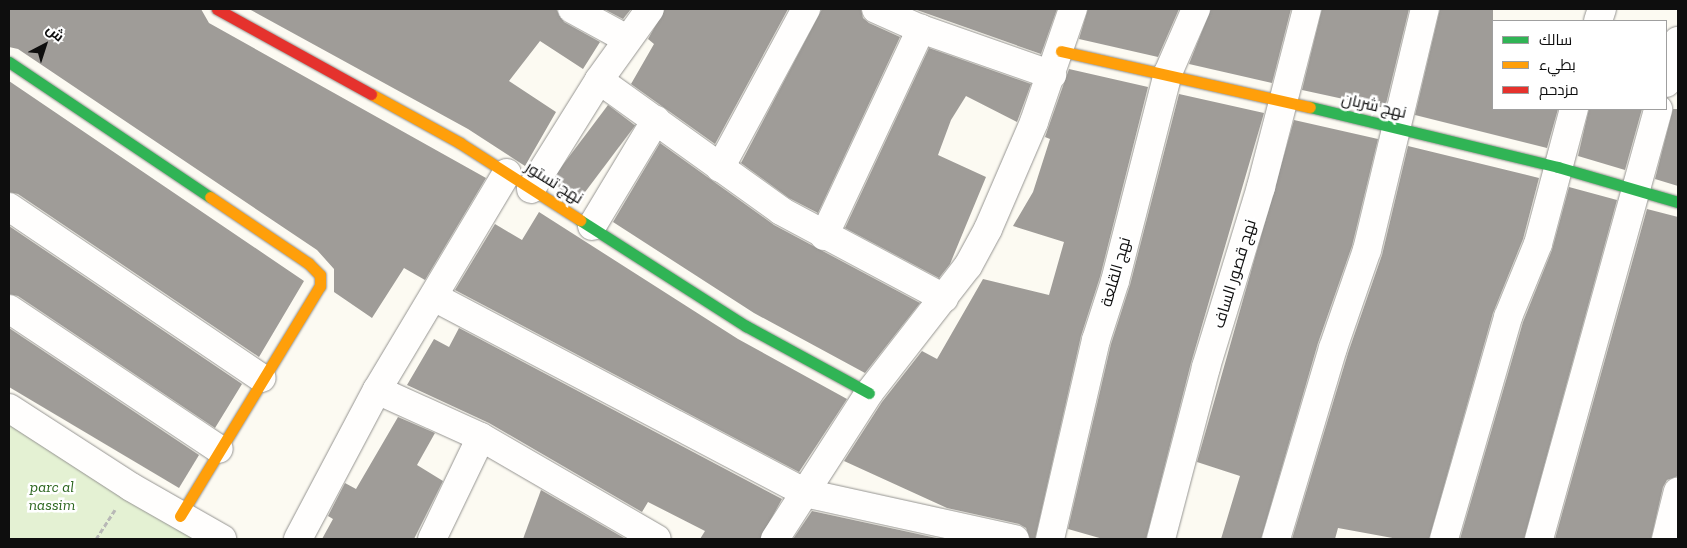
<!DOCTYPE html>
<html>
<head>
<meta charset="utf-8">
<style>
	body { margin:0 }
	#map { position:relative; width:1687px; height:548px; overflow:hidden; background:#fcfaf2; font-family:"Zilla Slab",Cairo,serif }
	div>[style] { position:absolute }
	.green>* { inset:0; background:#e4f1d3 }
	.building>* { inset:0; background:#9f9c98; transform-origin:0 0 }
	.path>* { height:3px; margin-top:-1.5px; transform-origin:0; background:repeating-linear-gradient(90deg,#b8b8b6 0 5px,transparent 0 7.5px) }
	.roads { filter:drop-shadow(0 0 1px #959491) drop-shadow(0 0 1px #959491) }
	.street>* { height:28px; margin:-14px; padding:0 14px; transform-origin:14px; border-radius:14px; background:#fffefd }
	.fast>* { height:11px; margin:-5.5px; padding:0 5.5px; transform-origin:5.5px; border-radius:5.5px; background:#30b455 }
	.slow>* { height:11px; margin:-5.5px; padding:0 5.5px; transform-origin:5.5px; border-radius:5.5px; background:#ff9f0a }
	.jam>* { height:11px; margin:-5.5px; padding:0 5.5px; transform-origin:5.5px; border-radius:5.5px; background:#e5322d }
	span { translate:-50% -50%; white-space:nowrap; text-align:center; line-height:1.15; -webkit-text-stroke:5px #fff; paint-order:stroke }
	.street-label { font-size:16px; color:#0e0e0e }
	.park-label { font-size:16px; color:#2c661e; font-style:italic }
	.frame { position:absolute; inset:0; border:10px solid #0e0e0e; pointer-events:none }
	.legend { position:absolute; left:1492px; top:20px; width:175px; height:90px; box-sizing:border-box; background:#fff; border:1px solid #9f9f9f; margin:0; padding:6px 9px; list-style:none; font-size:15px; color:#0e0e0e }
	.legend li { display:flex; align-items:center; gap:10px; height:25px }
	.legend b { width:25px; border:1px solid #9f9f9f }
	.north { position:absolute; left:20px; top:20px; width:50px; height:50px; -webkit-text-stroke:4px #fff; paint-order:stroke; rotate:40deg; font-size:14px; font-weight:700; line-height:20px; text-align:center; color:#0e0e0e }
	.north::after { content:''; display:block; margin:auto; width:18px; height:22px; background:#0e0e0e; clip-path:polygon(50% 0,100% 100%,50% 72%,0 100%) }
</style>
</head>
<body>
<div id="map">
	<div class="green">
		<div style="clip-path:polygon(9px 413px,201px 539px,9px 539px)"></div>
	</div>
	<div class="building">
		<div style="clip-path:polygon(9px 9px,201px 9px,209px 23px,486px 178px,425px 280px,404px 268px,372px 318px,334px 292px,334px 269px,317px 250px,18px 49px,9px 47px)"></div>
		<div style="clip-path:polygon(249px 9px,556px 9px,564px 22px,600px 42px,583px 69px,540px 41px,509px 81px,556px 112px,525px 166px,468px 129px)"></div>
		<div style="clip-path:polygon(604px 9px,631px 9px,623px 19px)"></div>
		<div style="clip-path:polygon(665px 9px,788px 9px,715px 144px,631px 84px,654px 44px,648px 39px)"></div>
		<div style="clip-path:polygon(822px 9px,861px 9px,863px 18px,869px 23px,900px 37px,818px 213px,789px 198px,741px 163px)"></div>
		<div style="clip-path:polygon(914px 9px,1057px 9px,1041px 54px)"></div>
		<div style="clip-path:polygon(1088px 9px,1179px 9px,1158px 57px,1079px 39px)"></div>
		<div style="clip-path:polygon(1211px 9px,1291px 9px,1272px 83px,1189px 64px)"></div>
		<div style="clip-path:polygon(1322px 9px,1409px 9px,1385px 108px,1302px 90px)"></div>
		<div style="clip-path:polygon(1440px 9px,1493px 9px,1493px 109px,1558px 109px,1547px 148px,1415px 115px)"></div>
		<div style="clip-path:polygon(929px 48px,1031px 84px,1017px 122px,966px 96px,951px 120px,938px 155px,986px 177px,950px 264px,939px 278px,845px 228px)"></div>
		<div style="clip-path:polygon(1069px 69px,1148px 87px,1100px 277px,1081px 336px,1035px 539px,1030px 539px,1026px 528px,1019px 524px,947px 508px,844px 461px,882px 402px,922px 351px,937px 359px,983px 279px,1049px 295px,1064px 242px,1013px 226px,1033px 192px,1050px 139px,1045px 137px)"></div>
		<div style="clip-path:polygon(9px 81px,304px 281px,259px 357px,18px 194px,9px 192px)"></div>
		<div style="clip-path:polygon(1179px 94px,1264px 113px,1191px 363px,1146px 539px,1103px 539px,1068px 529px,1111px 344px,1130px 285px)"></div>
		<div style="left:608px;top:105px;width:34px;height:96px;rotate:37deg"></div>
		<div style="clip-path:polygon(1589px 109px,1642px 109px,1625px 170px,1578px 156px)"></div>
		<div style="clip-path:polygon(1673px 109px,1678px 109px,1678px 186px,1655px 179px)"></div>
		<div style="clip-path:polygon(1294px 120px,1378px 139px,1352px 246px,1318px 343px,1261px 539px,1221px 539px,1240px 476px,1197px 462px)"></div>
		<div style="clip-path:polygon(660px 143px,774px 225px,920px 303px,865px 373px,754px 313px,613px 222px)"></div>
		<div style="clip-path:polygon(1408px 146px,1539px 178px,1523px 239px,1493px 313px,1429px 539px,1398px 539px,1338px 528px,1335px 539px,1292px 539px,1348px 353px,1382px 255px)"></div>
		<div style="clip-path:polygon(1569px 187px,1617px 200px,1524px 539px,1460px 539px,1523px 322px,1552px 250px)"></div>
		<div style="clip-path:polygon(1647px 209px,1678px 217px,1678px 476px,1667px 480px,1663px 487px,1651px 539px,1555px 539px)"></div>
		<div style="clip-path:polygon(539px 212px,738px 339px,847px 399px,799px 472px,455px 290px,495px 224px,522px 240px)"></div>
		<div style="clip-path:polygon(9px 226px,242px 384px,215px 428px,18px 296px,9px 294px)"></div>
		<div style="clip-path:polygon(9px 328px,199px 455px,179px 488px,9px 387px)"></div>
		<div style="clip-path:polygon(459px 328px,782px 499px,760px 539px,700px 539px,705px 531px,648px 502px,642px 512px,489px 423px,407px 385px,434px 339px,449px 347px)"></div>
		<div style="clip-path:polygon(398px 417px,435px 433px,417px 465px,443px 481px,414px 539px,322px 539px,333px 519px,328px 516px,345px 483px,356px 489px)"></div>
		<div style="clip-path:polygon(541px 490px,624px 538px,523px 539px)"></div>
		<div style="clip-path:polygon(812px 511px,941px 539px,793px 539px)"></div>
	</div>
	<div class="path">
		<div style="left:96px;top:539px;width:35px;rotate:-57deg"></div>
	</div>
	<div class="roads">
		<div class="street">
			<div style="left:572px;top:9px;width:63px;rotate:28.6deg"></div>
			<div style="left:876px;top:9px;width:49px;rotate:24deg"></div>
			<div style="left:921px;top:29px;width:139px;rotate:19.3deg"></div>
			<div style="left:1598px;top:21px;width:13px;rotate:-72deg"></div>
			<div style="left:599px;top:80px;width:224px;rotate:35.7deg"></div>
			<div style="left:781px;top:211px;width:185px;rotate:28.1deg"></div>
			<div style="left:1666px;top:83px;width:44px;rotate:-74.1deg"></div>
			<div style="left:720px;top:168px;width:181px;rotate:-61.6deg"></div>
			<div style="left:531px;top:189px;width:128px;rotate:-58deg"></div>
			<div style="left:599px;top:80px;width:87px;rotate:-54.3deg"></div>
			<div style="left:9px;top:207px;width:305px;rotate:34.1deg"></div>
			<div style="left:592px;top:226px;width:124px;rotate:-58.9deg"></div>
			<div style="left:824px;top:236px;width:229px;rotate:-64.9deg"></div>
			<div style="left:434px;top:297px;width:420px;rotate:27.8deg"></div>
			<div style="left:805px;top:493px;width:215px;rotate:12.4deg"></div>
			<div style="left:9px;top:309px;width:252px;rotate:33.7deg"></div>
			<div style="left:377px;top:390px;width:114px;rotate:24.3deg"></div>
			<div style="left:481px;top:437px;width:203px;rotate:30.1deg"></div>
			<div style="left:9px;top:408px;width:145px;rotate:32.9deg"></div>
			<div style="left:131px;top:487px;width:105px;rotate:29.7deg"></div>
			<div style="left:298px;top:539px;width:169px;rotate:-62.1deg"></div>
			<div style="left:377px;top:390px;width:253px;rotate:-59.1deg"></div>
			<div style="left:432px;top:539px;width:113px;rotate:-64.3deg"></div>
			<div style="left:775px;top:539px;width:174px;rotate:-57.2deg"></div>
			<div style="left:869px;top:393px;width:161px;rotate:-52.1deg"></div>
			<div style="left:968px;top:266px;width:42px;rotate:-61.6deg"></div>
			<div style="left:988px;top:229px;width:116px;rotate:-66.7deg"></div>
			<div style="left:1034px;top:122px;width:120px;rotate:-71deg"></div>
			<div style="left:1050px;top:539px;width:204px;rotate:-77deg"></div>
			<div style="left:1096px;top:340px;width:62px;rotate:-72.1deg"></div>
			<div style="left:1115px;top:281px;width:215px;rotate:-75.7deg"></div>
			<div style="left:1168px;top:73px;width:70px;rotate:-66.4deg"></div>
			<div style="left:1161px;top:539px;width:178px;rotate:-75.3deg"></div>
			<div style="left:1206px;top:367px;width:188px;rotate:-73deg"></div>
			<div style="left:1261px;top:187px;width:184px;rotate:-75.5deg"></div>
			<div style="left:1276px;top:539px;width:199px;rotate:-73.4deg"></div>
			<div style="left:1333px;top:348px;width:104px;rotate:-70.9deg"></div>
			<div style="left:1367px;top:250px;width:248px;rotate:-76.5deg"></div>
			<div style="left:1444px;top:539px;width:231px;rotate:-73.9deg"></div>
			<div style="left:1508px;top:317px;width:79px;rotate:-67.7deg"></div>
			<div style="left:1538px;top:244px;width:140px;rotate:-75.1deg"></div>
			<div style="left:1539px;top:539px;width:446px;rotate:-74.5deg"></div>
			<div style="left:1666px;top:539px;width:49px;rotate:-76deg"></div>
		</div>
		<div class="fast">
			<div style="left:9px;top:62px;width:242px;rotate:33.9deg"></div>
			<div style="left:1310px;top:107px;width:255px;rotate:13.6deg"></div>
			<div style="left:1558px;top:167px;width:125px;rotate:16.3deg"></div>
			<div style="left:580px;top:220px;width:197px;rotate:32.6deg"></div>
			<div style="left:746px;top:326px;width:140px;rotate:28.6deg"></div>
		</div>
		<div class="slow">
			<div style="left:1061px;top:51px;width:255px;rotate:12.7deg"></div>
			<div style="left:371px;top:94px;width:102px;rotate:28.8deg"></div>
			<div style="left:460px;top:143px;width:143px;rotate:32.7deg"></div>
			<div style="left:180px;top:516px;width:269px;rotate:-58.7deg"></div>
			<div style="left:320px;top:286px;width:11px;rotate:-90deg"></div>
			<div style="left:320px;top:275px;width:17px;rotate:-135deg"></div>
			<div style="left:308px;top:263px;width:118px;rotate:-146deg"></div>
		</div>
		<div class="jam">
			<div style="left:217px;top:9px;width:176px;rotate:28.9deg"></div>
		</div>
	</div>
	<div class="street-label">
		<span style="left:1374px;top:106px;rotate:13deg">نهج شربان</span>
		<span style="left:554px;top:183px;rotate:32deg">نهج تستور</span>
		<span style="left:1116px;top:272px;rotate:-74deg">نهج القلعة</span>
		<span style="left:1235px;top:274px;rotate:-73deg">نهج قصور الساف</span>
	</div>
	<div class="park-label">
		<span style="left:52px;top:496px">parc al<br>nassim</span>
	</div>
	<div class="frame"></div>
	<ul class="legend">
	<li><b style="height:6px;background:#30b455"></b>سالك</li>
	<li><b style="height:6px;background:#ff9f0a"></b>بطيء</li>
	<li><b style="height:6px;background:#e5322d"></b>مزدحم</li>
	</ul>
	<div class="north">ش</div>
</div>
</body>
</html>
